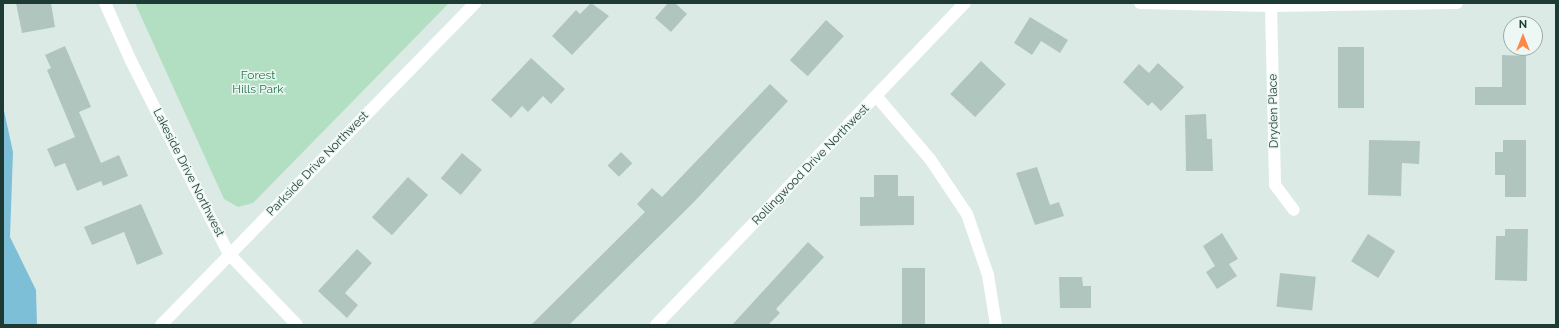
<!DOCTYPE html>
<html>
<head>
<meta charset="utf-8">
<style>
	body { margin:0 }
	#map { position:relative; width:1559px; height:328px; overflow:hidden; background:#dceae5; font-family:Raleway,sans-serif }
	div>[style] { position:absolute }
	.green>* { inset:0; background:#b2dec2 }
	.water>* { inset:0; background:#7dbfd6 }
	.building>* { inset:0; background:#b1c5bf; transform-origin:0 0 }
	.minor>* { height:12px; margin:-6px; padding:0 6px; transform-origin:6px; border-radius:6px; background:#fff }
	span { translate:-50% -50%; white-space:nowrap; text-align:center; line-height:1.15; -webkit-text-stroke:3px #edf7f3; paint-order:stroke }
	.park-label { font-size:12px; color:#24754b }
	.street-label { font-size:12px; color:#1d3a35 }
	.frame { position:absolute; inset:0; border:4px solid #1d3a35; pointer-events:none }
	.north { position:absolute; left:1503px; top:16px; width:40px; height:40px; box-sizing:border-box; background:#edf7f3; border:1px solid #9aaba7; border-radius:50%; rotate:0deg; font-size:11px; font-weight:700; line-height:16px; text-align:center; color:#1d3a35 }
	.north::after { content:''; display:block; margin:auto; width:14px; height:18px; background:#ff8645; clip-path:polygon(50% 0,100% 100%,50% 72%,0 100%) }
</style>
</head>
<body>
<div id="map">
	<div class="green">
		<div style="clip-path:polygon(135px 3px,449px 3px,253px 203px,238px 207px,224px 199px)"></div>
	</div>
	<div class="water">
		<div style="clip-path:polygon(3px 106px,13px 152px,10px 237px,36px 290px,37px 325px,3px 325px)"></div>
	</div>
	<div class="building">
		<div style="clip-path:polygon(16px 3px,51px 3px,55px 27px,22px 33px)"></div>
		<div style="clip-path:polygon(591px 3px,609px 16px,572px 55px,552px 36px,576px 10px,580px 14px)"></div>
		<div style="clip-path:polygon(668px 3px,675px 3px,687px 14px,671px 32px,655px 18px)"></div>
		<div style="clip-path:polygon(1030px 17px,1068px 40px,1060px 53px,1041px 41px,1032px 55px,1014px 43px)"></div>
		<div style="left:826px;top:20px;width:24px;height:54px;rotate:42deg"></div>
		<div style="clip-path:polygon(65px 46px,91px 107px,79px 112px,101px 163px,119px 155px,128px 176px,103px 186px,101px 181px,77px 191px,65px 163px,55px 167px,47px 149px,75px 137px,47px 70px,51px 68px,45px 55px)"></div>
		<div style="left:1338px;top:47px;width:26px;height:61px"></div>
		<div style="clip-path:polygon(1502px 55px,1526px 56px,1526px 105px,1475px 105px,1475px 87px,1502px 87px)"></div>
		<div style="clip-path:polygon(531px 58px,565px 89px,551px 104px,543px 96px,528px 112px,522px 106px,511px 118px,491px 100px)"></div>
		<div style="left:981px;top:61px;width:34px;height:45px;rotate:43deg"></div>
		<div style="clip-path:polygon(1158px 63px,1184px 87px,1161px 111px,1152px 102px,1148px 106px,1123px 82px,1139px 64px,1149px 73px)"></div>
		<div style="clip-path:polygon(770px 84px,788px 101px,693px 203px,569px 325px,531px 325px,645px 212px,637px 204px,652px 188px,662px 197px)"></div>
		<div style="clip-path:polygon(1206px 114px,1207px 139px,1212px 139px,1213px 171px,1186px 171px,1185px 115px)"></div>
		<div style="clip-path:polygon(1369px 140px,1420px 141px,1419px 164px,1402px 163px,1401px 196px,1368px 195px)"></div>
		<div style="clip-path:polygon(1503px 140px,1526px 140px,1526px 197px,1505px 197px,1505px 175px,1495px 175px,1495px 152px,1503px 152px)"></div>
		<div style="left:621px;top:152px;width:16px;height:19px;rotate:45deg"></div>
		<div style="left:462px;top:153px;width:26px;height:33px;rotate:40deg"></div>
		<div style="clip-path:polygon(1037px 167px,1050px 205px,1059px 202px,1064px 216px,1035px 225px,1016px 173px)"></div>
		<div style="clip-path:polygon(874px 175px,898px 175px,898px 196px,914px 196px,914px 225px,860px 226px,860px 197px,874px 197px)"></div>
		<div style="left:408px;top:177px;width:27px;height:54px;rotate:42deg"></div>
		<div style="clip-path:polygon(141px 204px,163px 254px,137px 265px,124px 232px,92px 245px,84px 227px)"></div>
		<div style="clip-path:polygon(1505px 229px,1528px 229px,1527px 281px,1495px 280px,1496px 236px,1505px 236px)"></div>
		<div style="clip-path:polygon(1222px 233px,1238px 259px,1229px 264px,1237px 276px,1217px 289px,1206px 272px,1215px 266px,1203px 246px)"></div>
		<div style="left:1368px;top:234px;width:32px;height:32px;rotate:32deg"></div>
		<div style="clip-path:polygon(808px 242px,824px 257px,776px 309px,780px 313px,768px 325px,732px 325px)"></div>
		<div style="clip-path:polygon(357px 249px,372px 263px,345px 293px,358px 305px,347px 318px,318px 291px)"></div>
		<div style="left:902px;top:268px;width:23px;height:56px"></div>
		<div style="left:1280px;top:273px;width:36px;height:34px;rotate:6deg"></div>
		<div style="clip-path:polygon(1059px 277px,1082px 277px,1083px 286px,1091px 286px,1091px 308px,1060px 308px)"></div>
	</div>
	<div class="minor">
		<div style="left:105px;top:3px;width:64px;rotate:65.9deg"></div>
		<div style="left:131px;top:61px;width:216px;rotate:63.1deg"></div>
		<div style="left:229px;top:254px;width:98px;rotate:46.2deg"></div>
		<div style="left:1140px;top:3px;width:131px;rotate:1.3deg"></div>
		<div style="left:1271px;top:6px;width:186px;rotate:-0.9deg"></div>
		<div style="left:1271px;top:6px;width:179px;rotate:88.7deg"></div>
		<div style="left:1275px;top:185px;width:31px;rotate:53deg"></div>
		<div style="left:877px;top:97px;width:82px;rotate:49.5deg"></div>
		<div style="left:930px;top:159px;width:66px;rotate:56.1deg"></div>
		<div style="left:967px;top:214px;width:65px;rotate:71deg"></div>
		<div style="left:988px;top:275px;width:51px;rotate:80.9deg"></div>
		<div style="left:161px;top:325px;width:450px;rotate:-45.7deg"></div>
		<div style="left:656px;top:325px;width:446px;rotate:-46.2deg"></div>
	</div>
	<div class="park-label">
		<span style="left:258px;top:83px">Forest<br>Hills Park</span>
	</div>
	<div class="street-label">
		<span style="left:1274px;top:111px;rotate:-91deg">Dryden Place</span>
		<span style="left:318px;top:164px;rotate:-46deg">Parkside Drive Northwest</span>
		<span style="left:811px;top:165px;rotate:-46deg">Rollingwood Drive Northwest</span>
		<span style="left:188px;top:173px;rotate:63deg">Lakeside Drive Northwest</span>
	</div>
	<div class="frame"></div>
	<div class="north">N</div>
</div>
</body>
</html>
